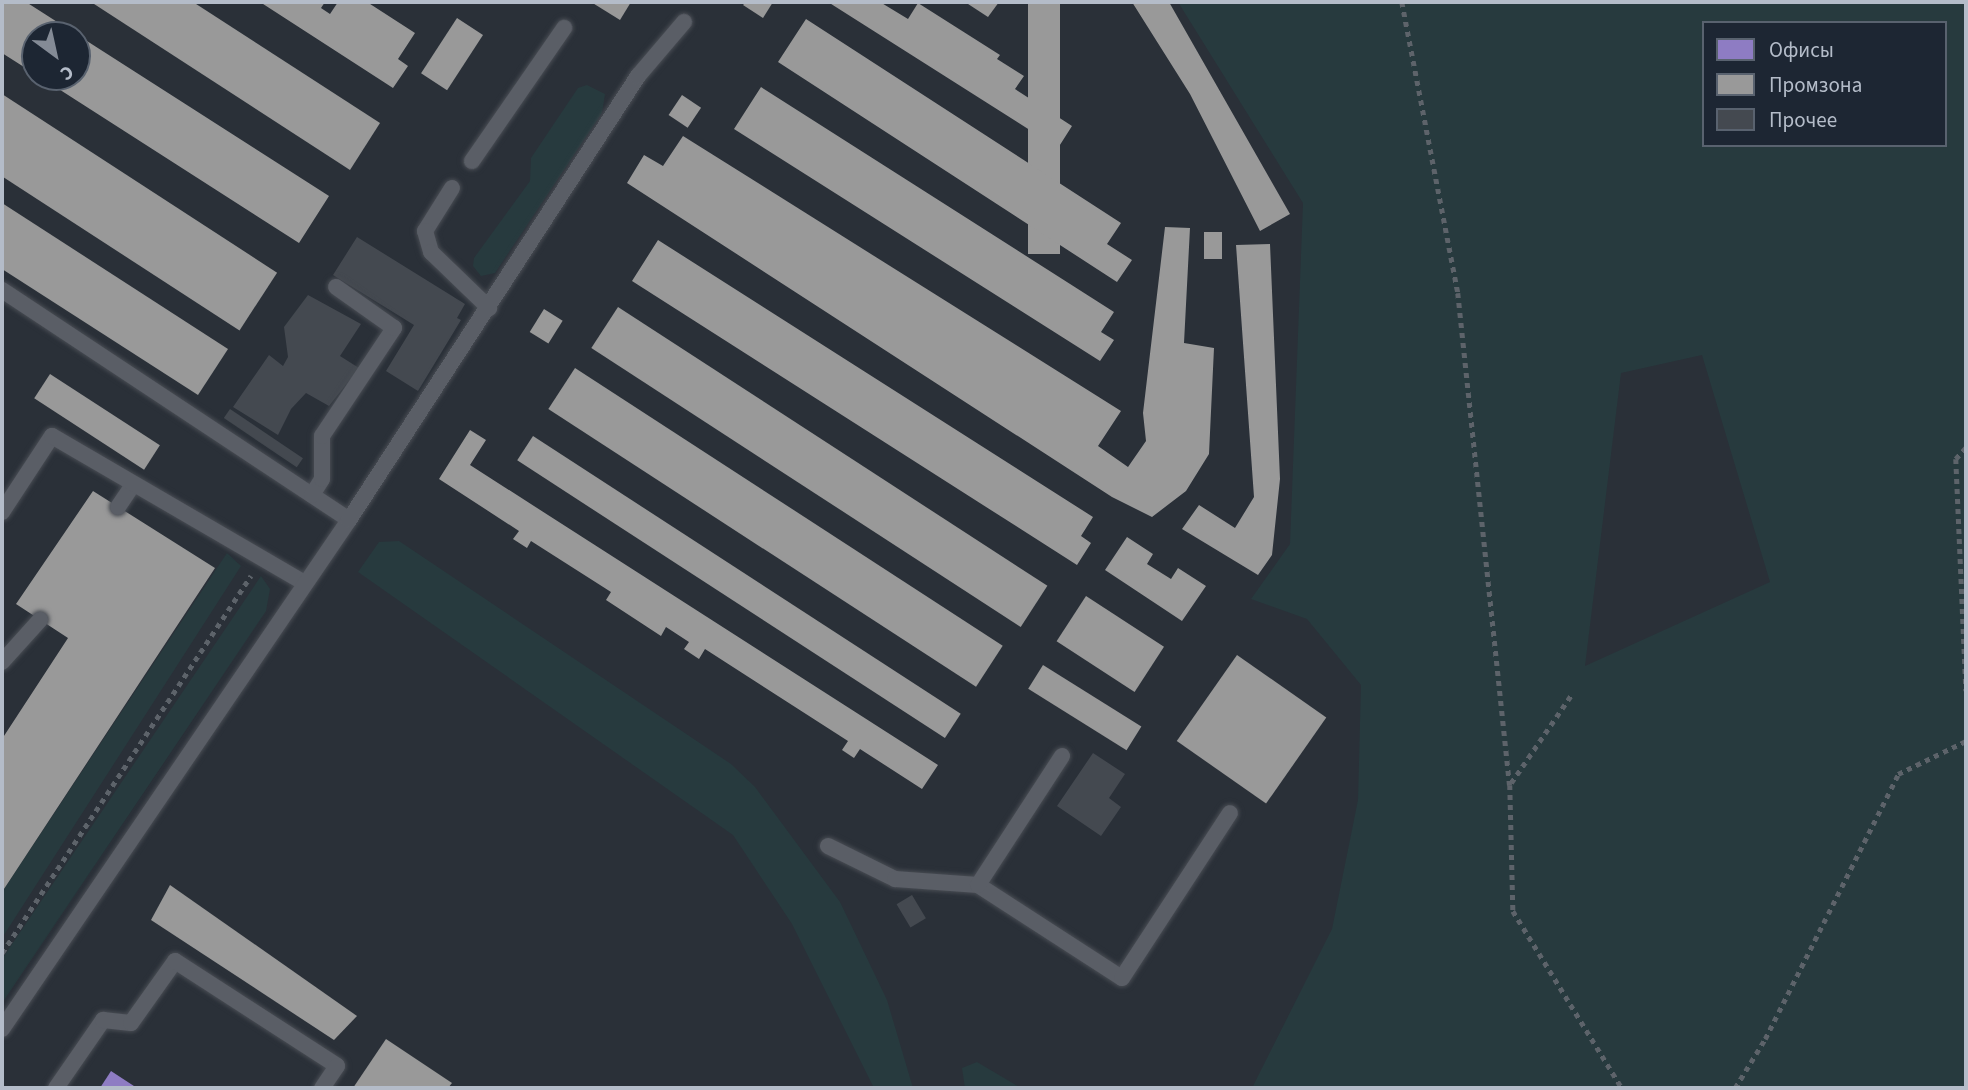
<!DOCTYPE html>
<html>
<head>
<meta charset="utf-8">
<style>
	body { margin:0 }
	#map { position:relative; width:1968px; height:1090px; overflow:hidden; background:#2a3038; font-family:"Source Sans 3",sans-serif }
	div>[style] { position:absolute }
	.green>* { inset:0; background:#273a3e }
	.offices>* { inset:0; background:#8e7cc3 }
	.industry>* { inset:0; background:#999; transform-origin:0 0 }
	.building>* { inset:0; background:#444950; transform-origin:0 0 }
	.path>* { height:4.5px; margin-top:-2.25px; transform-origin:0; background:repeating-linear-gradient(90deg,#5d636a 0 5px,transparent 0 10px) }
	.roads { filter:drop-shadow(0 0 2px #484c53) drop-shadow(0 0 2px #484c53) }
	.service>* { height:16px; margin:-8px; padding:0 8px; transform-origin:8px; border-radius:8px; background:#5a5e66 }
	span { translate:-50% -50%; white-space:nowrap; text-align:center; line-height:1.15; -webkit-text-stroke:7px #1d2633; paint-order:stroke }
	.frame { position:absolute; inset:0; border:4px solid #b4bcc9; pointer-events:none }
	.legend { position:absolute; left:1702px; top:21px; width:245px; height:126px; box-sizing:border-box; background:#1d2633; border:2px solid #59626f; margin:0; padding:9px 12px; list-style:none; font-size:21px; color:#b4bcc9 }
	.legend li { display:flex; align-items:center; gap:14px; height:35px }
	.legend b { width:35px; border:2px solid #59626f }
	.north { position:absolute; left:21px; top:21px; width:70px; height:70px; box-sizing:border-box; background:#1d2633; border:2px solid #59626f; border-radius:50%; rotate:147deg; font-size:19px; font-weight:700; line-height:28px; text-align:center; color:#b4bcc9 }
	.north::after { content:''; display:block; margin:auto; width:24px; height:32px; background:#848b96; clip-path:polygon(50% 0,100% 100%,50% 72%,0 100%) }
</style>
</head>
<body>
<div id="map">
	<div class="green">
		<div style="clip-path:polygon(evenodd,1178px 2px,1966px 2px,1966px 1088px,1252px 1088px,1332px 929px,1358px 800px,1361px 685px,1307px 619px,1251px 599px,1290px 544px,1303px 203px,1178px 2px,1704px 23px,1945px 23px,1945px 145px,1704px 145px,1704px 23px,1178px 2px,1702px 355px,1770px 582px,1585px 666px,1621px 373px,1702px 355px)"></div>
		<div style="clip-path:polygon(587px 85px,605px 94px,602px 113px,495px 273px,481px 276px,473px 266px,474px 258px,530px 181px,531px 158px,578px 88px)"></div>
		<div style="clip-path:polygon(399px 541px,731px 764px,755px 787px,840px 902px,887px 1000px,913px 1088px,874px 1088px,792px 924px,733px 835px,358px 572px,379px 542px)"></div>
		<div style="clip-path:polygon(227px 553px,241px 566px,2px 938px,2px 892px)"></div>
		<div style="clip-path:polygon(261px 576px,270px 589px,266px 611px,2px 1003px,2px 959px)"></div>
		<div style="clip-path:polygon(977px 1062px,1021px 1088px,965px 1088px,962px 1068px)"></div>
	</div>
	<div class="offices">
		<div style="clip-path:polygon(111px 1071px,137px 1088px,100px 1088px)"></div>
	</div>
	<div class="industry">
		<div style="clip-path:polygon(2px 2px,26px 2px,329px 196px,299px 243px,40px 77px,77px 77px,77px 35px,35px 35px,35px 74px,2px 53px)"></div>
		<div style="clip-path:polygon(91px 2px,193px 2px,380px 123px,350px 170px)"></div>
		<div style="clip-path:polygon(260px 2px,325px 2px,321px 8px,330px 14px,338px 2px,367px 2px,415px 33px,398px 59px,408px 66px,393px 88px)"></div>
		<div style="clip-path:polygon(591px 2px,631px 2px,620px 20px)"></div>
		<div style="clip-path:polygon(746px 2px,773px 2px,763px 18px,743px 5px)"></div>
		<div style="clip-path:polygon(828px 2px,880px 2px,908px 19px,918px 3px,1000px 55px,997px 59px,1024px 76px,1015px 89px,1072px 126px,1058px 148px)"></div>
		<div style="clip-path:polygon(965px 2px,999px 2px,988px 17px)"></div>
		<div style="left:1028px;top:2px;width:32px;height:252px"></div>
		<div style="clip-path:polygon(1132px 2px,1169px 2px,1290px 214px,1260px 231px,1190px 94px)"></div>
		<div style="left:457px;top:18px;width:31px;height:66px;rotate:33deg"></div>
		<div style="clip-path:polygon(806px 19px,1121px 223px,1107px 244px,1132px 260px,1117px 282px,778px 62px)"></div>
		<div style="clip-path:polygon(761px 87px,1114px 312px,1101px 332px,1114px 340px,1100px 361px,734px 129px)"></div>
		<div style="left:2px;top:94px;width:328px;height:69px;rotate:33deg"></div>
		<div style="left:682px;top:95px;width:23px;height:24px;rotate:34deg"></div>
		<div style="clip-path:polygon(683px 136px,1121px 411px,1098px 446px,1128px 467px,1146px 441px,1143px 413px,1165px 227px,1190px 228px,1184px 343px,1214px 348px,1209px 454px,1186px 491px,1152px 517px,1112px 497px,627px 183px,644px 155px,663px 166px)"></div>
		<div style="clip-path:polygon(2px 203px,228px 349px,198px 395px,2px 269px)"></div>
		<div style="left:1204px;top:232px;width:18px;height:27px"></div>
		<div style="clip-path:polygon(658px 240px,1093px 517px,1081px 536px,1091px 543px,1077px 565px,632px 281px)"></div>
		<div style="clip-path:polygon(1270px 244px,1280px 479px,1272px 555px,1258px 575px,1182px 529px,1199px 505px,1235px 528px,1254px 497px,1236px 245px)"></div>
		<div style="left:618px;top:307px;width:512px;height:49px;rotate:33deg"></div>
		<div style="left:544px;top:309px;width:22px;height:27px;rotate:32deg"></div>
		<div style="left:575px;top:368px;width:510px;height:49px;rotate:33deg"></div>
		<div style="left:50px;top:374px;width:131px;height:29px;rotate:33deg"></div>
		<div style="clip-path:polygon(470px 430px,486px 440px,470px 465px,938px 765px,922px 789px,860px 749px,854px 758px,842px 750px,848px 741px,705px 649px,699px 659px,684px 649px,689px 642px,666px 627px,661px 636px,606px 600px,611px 592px,531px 541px,527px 548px,513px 539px,519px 531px,439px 479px)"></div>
		<div style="left:533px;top:436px;width:510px;height:29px;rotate:33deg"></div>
		<div style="clip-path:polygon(93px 491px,215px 568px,2px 892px,2px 739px,68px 638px,16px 604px)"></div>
		<div style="clip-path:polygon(1127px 537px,1153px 554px,1147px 564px,1171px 579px,1178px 568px,1206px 586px,1182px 621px,1105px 570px)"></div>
		<div style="left:1086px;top:596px;width:93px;height:54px;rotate:33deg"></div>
		<div style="left:1237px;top:655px;width:109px;height:105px;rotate:35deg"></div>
		<div style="left:1043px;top:665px;width:116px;height:28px;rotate:32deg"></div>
		<div style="clip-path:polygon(170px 885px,357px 1016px,334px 1040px,151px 920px)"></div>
		<div style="clip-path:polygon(386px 1039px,452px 1083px,448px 1088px,353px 1088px)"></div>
	</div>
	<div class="building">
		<div style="clip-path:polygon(357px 237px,465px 304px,457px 318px,461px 320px,418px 391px,386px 371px,414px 325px,333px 275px)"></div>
		<div style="clip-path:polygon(308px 295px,361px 324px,340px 356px,359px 368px,329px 406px,306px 393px,291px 409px,278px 435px,233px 407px,269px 355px,283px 366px,288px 357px,284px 327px)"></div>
		<div style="left:230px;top:409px;width:88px;height:11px;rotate:34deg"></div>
		<div style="clip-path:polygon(1093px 753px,1125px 774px,1109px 798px,1121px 807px,1101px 836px,1057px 806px)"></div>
		<div style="left:912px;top:895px;width:27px;height:18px;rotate:59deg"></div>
	</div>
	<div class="path">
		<div style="left:1402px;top:2px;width:296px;rotate:79.1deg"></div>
		<div style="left:1458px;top:293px;width:495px;rotate:84deg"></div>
		<div style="left:1510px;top:785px;width:126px;rotate:88.6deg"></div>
		<div style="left:1513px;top:911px;width:208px;rotate:58.4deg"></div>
		<div style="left:1966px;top:448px;width:15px;rotate:132deg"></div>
		<div style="left:1956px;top:459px;width:232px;rotate:87.5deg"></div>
		<div style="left:1511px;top:783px;width:108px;rotate:-55.6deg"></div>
		<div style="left:2px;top:953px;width:452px;rotate:-56.6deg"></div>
		<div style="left:1735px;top:1088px;width:57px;rotate:-58.5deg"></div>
		<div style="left:1765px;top:1039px;width:297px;rotate:-63.3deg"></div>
		<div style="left:1898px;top:774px;width:76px;rotate:-25.9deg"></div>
	</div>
	<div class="roads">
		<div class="service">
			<div style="left:472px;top:161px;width:162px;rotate:-55.3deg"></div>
			<div style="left:452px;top:188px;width:51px;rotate:122.1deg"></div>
			<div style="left:425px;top:231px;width:22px;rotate:74deg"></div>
			<div style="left:431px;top:252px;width:81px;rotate:44deg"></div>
			<div style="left:2px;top:290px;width:416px;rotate:33.5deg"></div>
			<div style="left:312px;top:495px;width:19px;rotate:-58deg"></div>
			<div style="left:322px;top:479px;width:43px;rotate:-90deg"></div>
			<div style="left:322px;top:436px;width:130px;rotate:-56.3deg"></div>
			<div style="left:394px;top:328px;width:71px;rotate:-144.7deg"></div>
			<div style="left:118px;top:507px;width:27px;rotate:-56deg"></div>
			<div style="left:2px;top:512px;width:91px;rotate:-56.7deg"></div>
			<div style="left:52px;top:436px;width:293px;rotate:30.2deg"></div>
			<div style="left:2px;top:662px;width:57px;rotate:-47.9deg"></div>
			<div style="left:828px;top:846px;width:75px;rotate:26.2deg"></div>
			<div style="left:895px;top:879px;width:83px;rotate:4.1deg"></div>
			<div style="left:978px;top:885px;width:171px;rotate:32.9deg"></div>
			<div style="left:1122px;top:978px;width:197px;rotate:-56.8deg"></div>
			<div style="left:978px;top:885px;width:154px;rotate:-56.9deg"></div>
			<div style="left:2px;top:1029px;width:616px;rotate:-55.72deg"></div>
			<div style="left:349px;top:520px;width:530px;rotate:-56.94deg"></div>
			<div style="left:638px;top:76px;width:71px;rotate:-49.6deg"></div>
			<div style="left:56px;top:1088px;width:83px;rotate:-55.3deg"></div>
			<div style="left:103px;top:1020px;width:28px;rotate:6deg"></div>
			<div style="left:131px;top:1023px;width:76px;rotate:-54.6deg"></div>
			<div style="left:175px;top:961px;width:193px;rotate:32.9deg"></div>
			<div style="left:337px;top:1066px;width:27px;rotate:124deg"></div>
		</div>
	</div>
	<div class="frame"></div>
	<ul class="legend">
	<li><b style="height:19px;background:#8e7cc3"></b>Офисы</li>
	<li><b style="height:19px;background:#999"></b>Промзона</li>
	<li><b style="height:19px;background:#444950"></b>Прочее</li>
	</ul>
	<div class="north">С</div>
</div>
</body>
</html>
